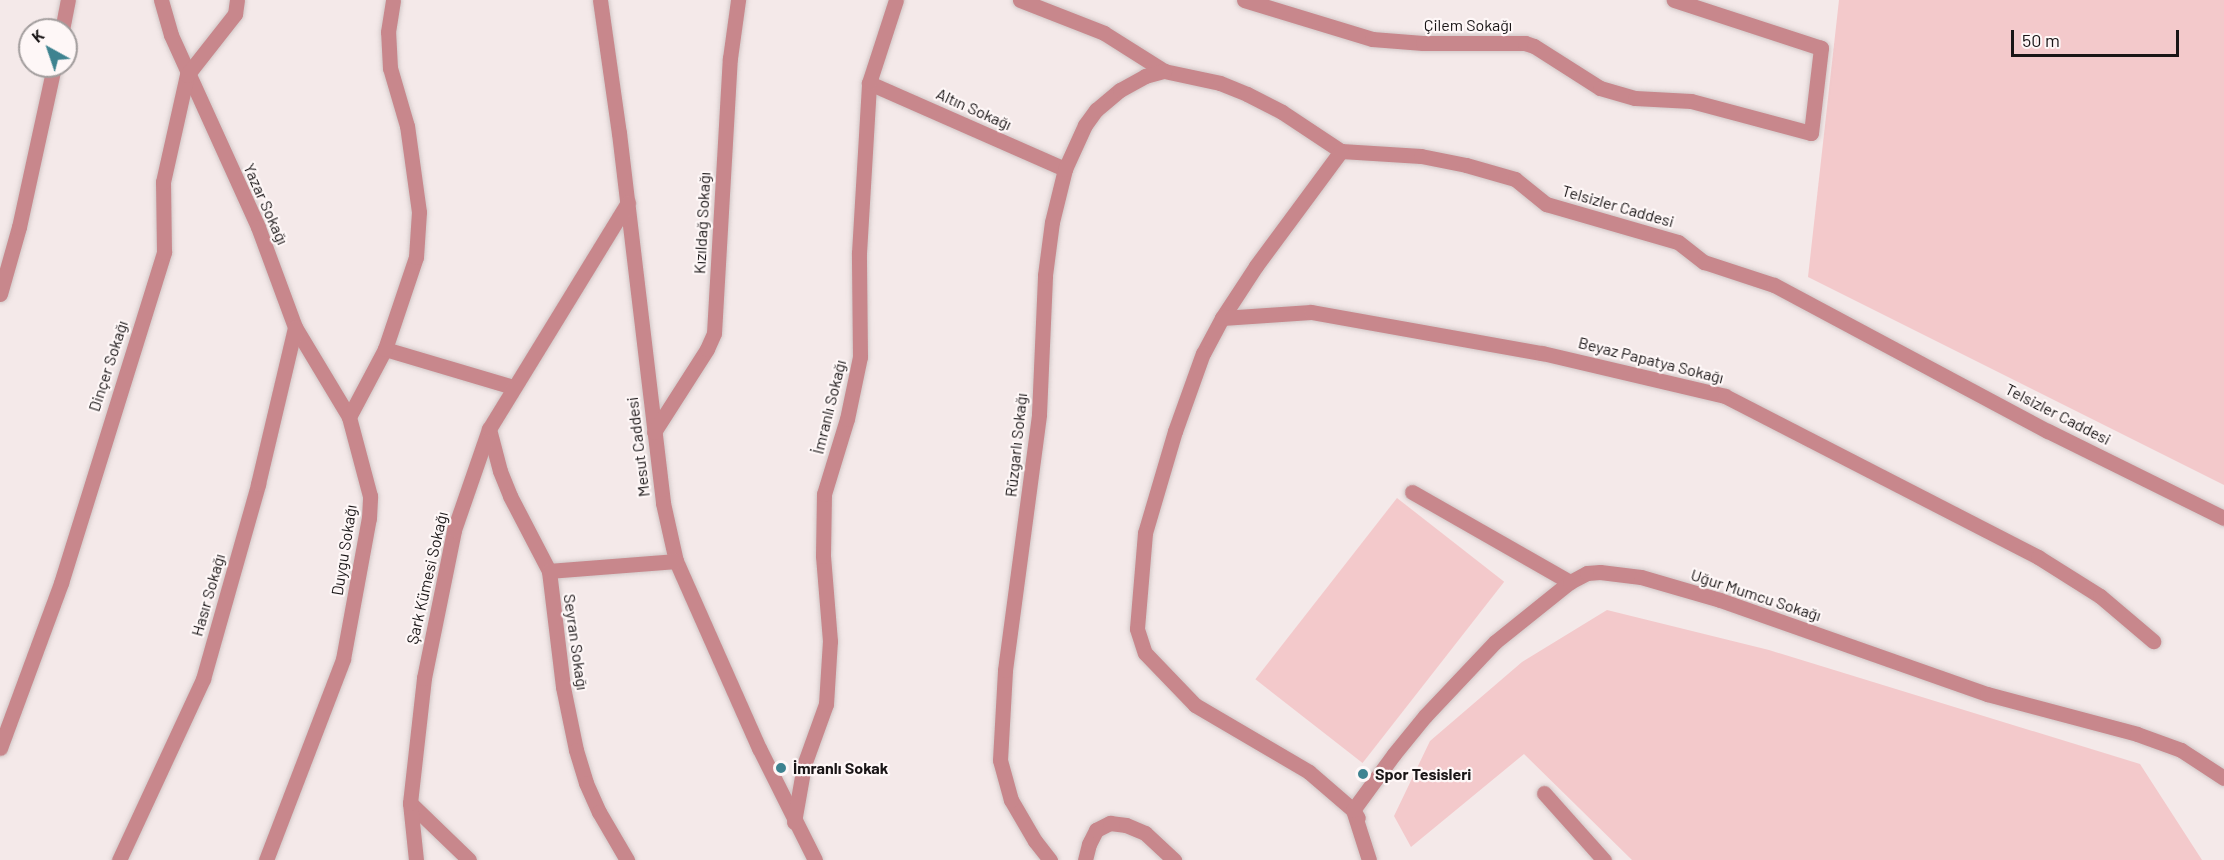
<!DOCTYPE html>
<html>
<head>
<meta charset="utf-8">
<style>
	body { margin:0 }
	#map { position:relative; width:2224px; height:860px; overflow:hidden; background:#f4e9e9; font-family:Barlow,sans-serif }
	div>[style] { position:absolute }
	.green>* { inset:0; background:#f3c9cb; transform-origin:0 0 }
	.roads { filter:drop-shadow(0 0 2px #d1c7c7) drop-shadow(0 0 2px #d1c7c7) }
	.minor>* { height:15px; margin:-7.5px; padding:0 7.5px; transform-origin:7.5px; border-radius:7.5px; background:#c8878c }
	.dots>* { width:16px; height:16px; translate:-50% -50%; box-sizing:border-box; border:3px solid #fef7f7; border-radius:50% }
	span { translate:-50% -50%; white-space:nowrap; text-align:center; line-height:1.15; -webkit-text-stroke:4.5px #fef7f7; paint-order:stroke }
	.street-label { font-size:16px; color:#191516 }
	.poi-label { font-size:16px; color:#191516; font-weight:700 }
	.left { translate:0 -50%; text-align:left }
	.north { position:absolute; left:18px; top:18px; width:60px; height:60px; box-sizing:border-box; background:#fef7f7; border:2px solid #a29d9d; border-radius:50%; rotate:320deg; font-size:16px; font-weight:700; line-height:24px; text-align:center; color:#191516 }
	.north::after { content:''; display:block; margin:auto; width:21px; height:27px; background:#3e8390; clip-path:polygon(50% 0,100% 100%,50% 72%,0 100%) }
	.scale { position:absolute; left:2011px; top:30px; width:168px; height:27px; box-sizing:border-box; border:3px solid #191516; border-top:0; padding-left:8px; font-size:18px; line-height:21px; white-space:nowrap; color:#191516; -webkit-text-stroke:4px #fef7f7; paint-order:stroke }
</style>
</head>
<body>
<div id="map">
	<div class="green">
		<div style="clip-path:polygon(1839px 0,2224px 0,2224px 485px,1808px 277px)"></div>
		<div style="left:1397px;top:498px;width:136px;height:230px;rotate:38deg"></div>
		<div style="clip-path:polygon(1607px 610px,1769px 650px,2140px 764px,2202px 860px,1632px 860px,1524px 754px,1411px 847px,1394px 816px,1430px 741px,1522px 662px)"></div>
	</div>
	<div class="roads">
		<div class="minor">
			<div style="left:161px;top:0;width:36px;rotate:74deg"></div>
			<div style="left:171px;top:35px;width:211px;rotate:65.6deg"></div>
			<div style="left:258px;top:227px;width:107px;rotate:69.7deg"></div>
			<div style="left:295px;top:327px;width:105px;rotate:59deg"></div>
			<div style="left:600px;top:0;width:134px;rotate:81.9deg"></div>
			<div style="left:619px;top:133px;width:373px;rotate:83.2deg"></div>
			<div style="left:663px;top:503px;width:59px;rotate:77.4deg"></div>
			<div style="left:676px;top:561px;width:205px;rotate:66.1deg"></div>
			<div style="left:759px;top:748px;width:125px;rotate:63.4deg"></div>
			<div style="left:1020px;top:0;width:90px;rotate:21.4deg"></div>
			<div style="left:1104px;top:33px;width:71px;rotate:32.3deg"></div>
			<div style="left:1164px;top:71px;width:57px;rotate:12.1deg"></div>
			<div style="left:1220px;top:83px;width:29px;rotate:22deg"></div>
			<div style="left:1247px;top:94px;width:39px;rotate:27deg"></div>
			<div style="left:1282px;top:112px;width:71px;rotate:33.5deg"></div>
			<div style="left:1341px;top:151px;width:80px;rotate:3.6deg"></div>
			<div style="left:1421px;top:156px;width:46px;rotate:11.3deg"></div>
			<div style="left:1466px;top:165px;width:51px;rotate:15.9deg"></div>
			<div style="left:1515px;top:179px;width:40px;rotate:39deg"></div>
			<div style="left:1546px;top:204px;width:137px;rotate:16.1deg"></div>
			<div style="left:1678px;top:242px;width:33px;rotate:38deg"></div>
			<div style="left:1704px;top:262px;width:74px;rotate:18.2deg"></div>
			<div style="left:1774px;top:285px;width:310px;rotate:28.1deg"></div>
			<div style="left:2048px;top:431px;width:196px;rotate:26.3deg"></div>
			<div style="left:1244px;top:0;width:134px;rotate:16.9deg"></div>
			<div style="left:1372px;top:39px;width:51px;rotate:4.5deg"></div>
			<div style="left:1423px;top:43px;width:102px"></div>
			<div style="left:1525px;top:43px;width:9px;rotate:18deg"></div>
			<div style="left:1534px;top:46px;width:78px;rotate:32.5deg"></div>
			<div style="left:1600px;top:88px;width:36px;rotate:16deg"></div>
			<div style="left:1635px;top:98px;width:56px;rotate:3.1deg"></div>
			<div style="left:1691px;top:101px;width:124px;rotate:14.9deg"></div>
			<div style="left:1811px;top:133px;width:86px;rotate:-83.3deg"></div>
			<div style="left:1821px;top:48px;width:155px;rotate:-161.9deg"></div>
			<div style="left:62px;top:30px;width:31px;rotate:-79deg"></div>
			<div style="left:869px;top:83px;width:214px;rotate:23.7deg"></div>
			<div style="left:1341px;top:151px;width:143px;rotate:126.5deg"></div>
			<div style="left:1256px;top:266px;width:62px;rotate:123.2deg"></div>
			<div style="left:1222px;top:318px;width:40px;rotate:118deg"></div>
			<div style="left:1203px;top:353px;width:83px;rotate:109.7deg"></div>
			<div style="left:1175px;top:431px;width:106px;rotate:106.4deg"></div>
			<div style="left:1145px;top:533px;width:96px;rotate:94.8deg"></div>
			<div style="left:1137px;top:629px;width:25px;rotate:72deg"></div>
			<div style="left:1145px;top:653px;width:72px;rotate:46.1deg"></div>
			<div style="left:1195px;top:705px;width:132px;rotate:30.4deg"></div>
			<div style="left:1309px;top:772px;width:58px;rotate:40.8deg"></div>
			<div style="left:1353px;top:810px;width:9px;rotate:58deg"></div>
			<div style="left:0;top:294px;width:70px;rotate:-74.2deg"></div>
			<div style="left:19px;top:227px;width:165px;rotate:-77.7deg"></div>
			<div style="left:1222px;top:318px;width:89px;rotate:-3.9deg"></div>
			<div style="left:1311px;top:312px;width:235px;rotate:10.1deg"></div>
			<div style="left:1542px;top:353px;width:188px;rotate:13.2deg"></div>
			<div style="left:1725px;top:396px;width:352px;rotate:27.2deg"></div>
			<div style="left:2038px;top:557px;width:73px;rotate:32.2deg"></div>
			<div style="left:2100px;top:596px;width:70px;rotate:40.3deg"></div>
			<div style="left:385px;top:349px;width:134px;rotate:16.5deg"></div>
			<div style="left:489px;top:429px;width:43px;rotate:75.3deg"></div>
			<div style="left:500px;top:471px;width:27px;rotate:68deg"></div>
			<div style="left:510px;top:496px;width:85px;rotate:62.5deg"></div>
			<div style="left:549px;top:571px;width:117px;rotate:83.1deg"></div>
			<div style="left:563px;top:687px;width:64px;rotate:78.3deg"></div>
			<div style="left:576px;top:750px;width:34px;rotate:73deg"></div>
			<div style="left:586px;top:783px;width:32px;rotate:66deg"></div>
			<div style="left:599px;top:812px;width:56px;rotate:59.7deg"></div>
			<div style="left:654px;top:432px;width:98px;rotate:-57.4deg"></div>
			<div style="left:707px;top:349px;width:17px;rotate:-66deg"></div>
			<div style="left:714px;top:333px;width:275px;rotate:-86.7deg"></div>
			<div style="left:730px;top:58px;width:59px;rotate:-82.1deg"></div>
			<div style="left:1412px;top:492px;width:182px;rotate:29.7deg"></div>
			<div style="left:549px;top:571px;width:127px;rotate:-4.5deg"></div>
			<div style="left:0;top:748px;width:176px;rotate:-69.7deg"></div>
			<div style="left:61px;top:583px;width:347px;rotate:-72.7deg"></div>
			<div style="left:164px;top:252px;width:70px;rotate:-90.8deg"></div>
			<div style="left:163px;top:182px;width:110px;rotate:-77.4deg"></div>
			<div style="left:187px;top:75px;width:78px;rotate:-51.8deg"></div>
			<div style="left:235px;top:14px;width:14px;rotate:-82deg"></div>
			<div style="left:1544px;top:793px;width:90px;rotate:48.2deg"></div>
			<div style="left:410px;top:803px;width:82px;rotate:44deg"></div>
			<div style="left:794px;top:822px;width:58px;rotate:-80deg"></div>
			<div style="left:804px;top:765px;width:65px;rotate:-70.2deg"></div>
			<div style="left:826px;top:704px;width:63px;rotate:-86.4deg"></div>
			<div style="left:830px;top:641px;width:85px;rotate:-94.7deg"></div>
			<div style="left:823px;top:556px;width:62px;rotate:-89.1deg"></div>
			<div style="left:824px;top:494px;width:78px;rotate:-73deg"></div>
			<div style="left:847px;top:419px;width:63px;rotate:-78.2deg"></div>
			<div style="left:860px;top:357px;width:104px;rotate:-90.6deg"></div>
			<div style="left:859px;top:253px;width:170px;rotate:-86.6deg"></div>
			<div style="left:869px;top:83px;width:87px;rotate:-72deg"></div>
			<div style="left:119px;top:860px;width:200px;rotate:-65.1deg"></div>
			<div style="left:203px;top:679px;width:203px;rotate:-74.2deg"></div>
			<div style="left:258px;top:484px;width:161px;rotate:-76.7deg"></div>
			<div style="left:266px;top:860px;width:215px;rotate:-69deg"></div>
			<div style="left:343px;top:659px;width:143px;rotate:-79.6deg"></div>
			<div style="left:369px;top:518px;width:22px;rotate:-87deg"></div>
			<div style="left:370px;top:496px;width:82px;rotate:-104.9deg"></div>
			<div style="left:349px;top:417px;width:77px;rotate:-62.1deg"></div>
			<div style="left:385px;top:349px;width:97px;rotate:-71.4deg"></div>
			<div style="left:416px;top:257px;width:45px;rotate:-86.2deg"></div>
			<div style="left:419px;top:212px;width:87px;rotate:-97.9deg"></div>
			<div style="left:407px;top:126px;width:60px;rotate:-106.3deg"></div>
			<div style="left:390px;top:68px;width:36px;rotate:-93deg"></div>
			<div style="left:388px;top:32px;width:32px;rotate:-81deg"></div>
			<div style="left:416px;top:860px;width:57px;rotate:-96deg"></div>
			<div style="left:410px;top:803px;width:126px;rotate:-83.6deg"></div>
			<div style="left:424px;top:678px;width:151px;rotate:-78.5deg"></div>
			<div style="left:454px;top:530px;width:107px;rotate:-70.9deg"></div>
			<div style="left:489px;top:429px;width:266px;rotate:-58.5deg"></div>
			<div style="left:1050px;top:860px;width:24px;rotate:-128deg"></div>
			<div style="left:1035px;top:841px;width:48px;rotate:-120.3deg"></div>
			<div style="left:1011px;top:800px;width:41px;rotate:-105.4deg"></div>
			<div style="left:1000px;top:760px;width:90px;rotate:-86.8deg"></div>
			<div style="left:1005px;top:670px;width:258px;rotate:-82.4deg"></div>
			<div style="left:1039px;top:414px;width:139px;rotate:-87.5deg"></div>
			<div style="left:1045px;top:275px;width:53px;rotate:-82.5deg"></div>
			<div style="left:1052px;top:222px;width:55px;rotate:-76.2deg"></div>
			<div style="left:1065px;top:169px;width:48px;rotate:-65.6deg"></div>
			<div style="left:1085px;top:125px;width:19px;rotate:-54deg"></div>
			<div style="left:1096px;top:110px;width:31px;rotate:-40deg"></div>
			<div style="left:1120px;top:90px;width:29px;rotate:-29deg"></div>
			<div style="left:1145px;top:76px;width:20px;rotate:-15deg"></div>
			<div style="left:1085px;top:860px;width:16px;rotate:-76deg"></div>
			<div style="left:1089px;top:844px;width:16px;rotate:-63deg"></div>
			<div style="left:1096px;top:830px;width:16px;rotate:-27deg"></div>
			<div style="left:1110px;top:823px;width:16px;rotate:7deg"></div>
			<div style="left:1126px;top:825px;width:21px;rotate:23deg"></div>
			<div style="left:1145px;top:833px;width:40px;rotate:43deg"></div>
			<div style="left:1369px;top:860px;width:52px;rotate:-107.7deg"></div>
			<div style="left:1353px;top:810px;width:69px;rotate:-53.8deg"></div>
			<div style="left:1394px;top:754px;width:49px;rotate:-50.8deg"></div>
			<div style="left:1425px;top:716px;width:102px;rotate:-46.6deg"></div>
			<div style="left:1495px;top:642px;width:96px;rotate:-38.7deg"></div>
			<div style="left:1570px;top:582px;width:19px;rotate:-28deg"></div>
			<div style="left:1587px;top:573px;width:13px;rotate:-4deg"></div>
			<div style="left:1600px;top:572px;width:41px;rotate:7deg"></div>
			<div style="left:1641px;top:577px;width:82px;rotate:16.2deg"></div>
			<div style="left:1720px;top:600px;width:283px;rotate:19.4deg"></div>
			<div style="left:1987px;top:694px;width:155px;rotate:14.9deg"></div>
			<div style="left:2137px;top:734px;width:47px;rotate:20deg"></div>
			<div style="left:2181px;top:750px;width:51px;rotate:33.1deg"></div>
		</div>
	</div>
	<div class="dots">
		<div style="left:781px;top:768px;background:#3e8390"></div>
		<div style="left:1363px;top:774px;background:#3e8390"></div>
	</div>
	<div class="street-label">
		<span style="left:1468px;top:25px">Çilem Sokağı</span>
		<span style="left:974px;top:109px;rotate:24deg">Altın Sokağı</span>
		<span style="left:266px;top:204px;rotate:66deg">Yazar Sokağı</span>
		<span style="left:1618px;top:206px;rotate:16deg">Telsizler Caddesi</span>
		<span style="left:702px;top:223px;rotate:-87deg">Kızıldağ Sokağı</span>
		<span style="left:1651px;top:360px;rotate:14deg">Beyaz Papatya Sokağı</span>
		<span style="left:108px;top:366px;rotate:-72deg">Dinçer Sokağı</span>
		<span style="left:829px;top:407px;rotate:-76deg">İmranlı Sokağı</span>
		<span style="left:2058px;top:414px;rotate:27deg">Telsizler Caddesi</span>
		<span style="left:1016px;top:445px;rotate:-84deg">Rüzgarlı Sokağı</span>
		<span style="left:638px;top:447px;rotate:-97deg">Mesut Caddesi</span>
		<span style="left:344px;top:550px;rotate:-81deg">Duygu Sokağı</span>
		<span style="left:427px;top:578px;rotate:-77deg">Şark Kümesi Sokağı</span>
		<span style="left:208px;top:595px;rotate:-74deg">Hasır Sokağı</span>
		<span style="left:1756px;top:595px;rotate:18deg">Uğur Mumcu Sokağı</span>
		<span style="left:576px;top:642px;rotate:82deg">Seyran Sokağı</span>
	</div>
	<div class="poi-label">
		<span class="left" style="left:793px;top:768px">İmranlı Sokak</span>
		<span class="left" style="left:1375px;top:774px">Spor Tesisleri</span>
	</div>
	<div class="north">K</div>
	<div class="scale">50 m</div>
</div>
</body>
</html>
